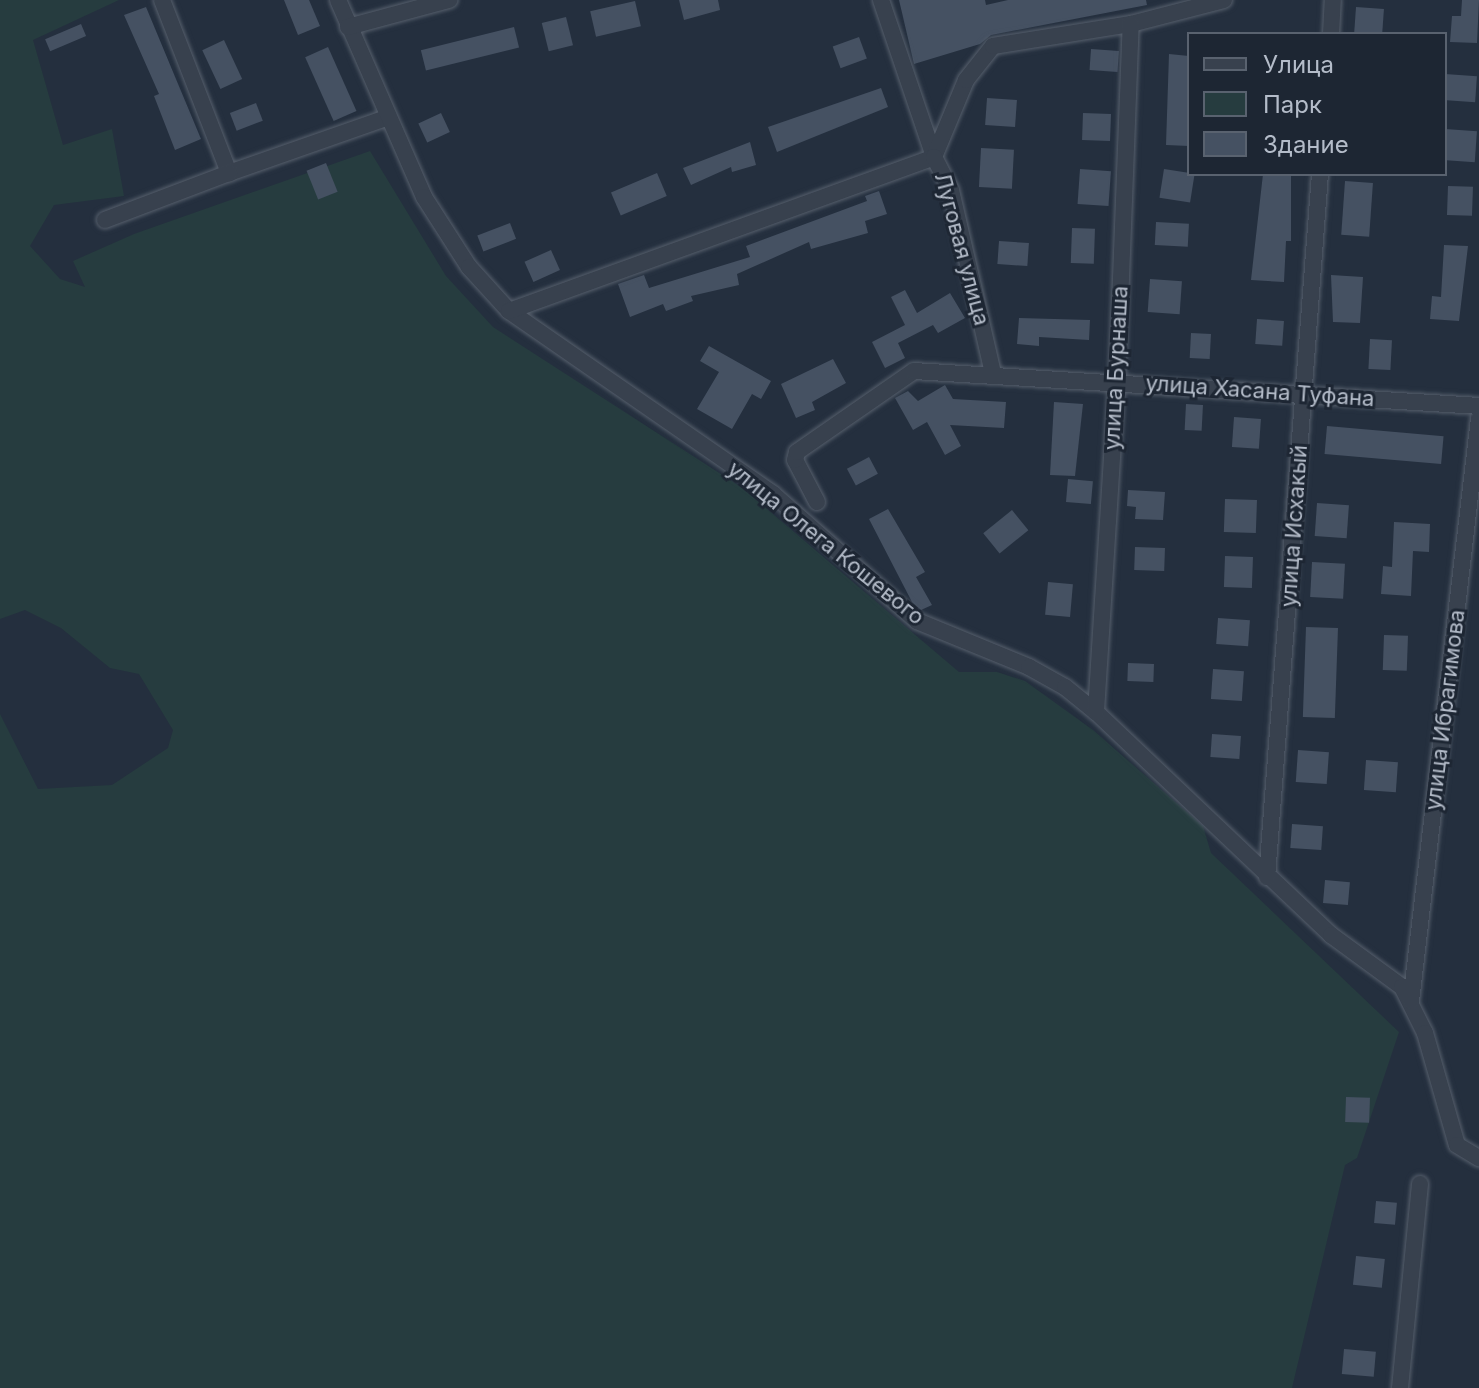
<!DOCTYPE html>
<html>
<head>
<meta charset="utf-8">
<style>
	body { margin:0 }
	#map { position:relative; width:1479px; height:1388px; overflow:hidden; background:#242f3e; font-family:Inter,sans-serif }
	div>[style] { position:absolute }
	.green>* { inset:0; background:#263c3f }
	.building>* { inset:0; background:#455162; transform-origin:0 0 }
	.roads { filter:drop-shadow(0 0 2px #565f6c) drop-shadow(0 0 2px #565f6c) }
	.minor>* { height:16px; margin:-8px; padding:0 8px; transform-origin:8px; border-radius:8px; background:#38414e }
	span { translate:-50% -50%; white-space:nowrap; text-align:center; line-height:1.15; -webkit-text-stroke:6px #1d2633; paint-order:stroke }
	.street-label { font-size:22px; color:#b4bcc9 }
	.legend { position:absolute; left:1187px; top:32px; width:260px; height:144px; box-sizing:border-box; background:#1d2633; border:2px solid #59626f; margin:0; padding:10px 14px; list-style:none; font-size:24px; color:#b4bcc9 }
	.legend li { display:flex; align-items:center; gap:16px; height:40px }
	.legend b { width:40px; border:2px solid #59626f }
</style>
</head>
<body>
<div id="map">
	<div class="green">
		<div style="clip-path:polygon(0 0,119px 0,33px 40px,63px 145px,112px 129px,124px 196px,54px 205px,30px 246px,60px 279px,85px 287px,73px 261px,134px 234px,370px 151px,446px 276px,493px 327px,741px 487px,959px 672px,997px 672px,1025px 681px,1093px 730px,1203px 826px,1211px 853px,1399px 1032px,1357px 1158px,1345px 1165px,1292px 1388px,0 1388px,0 714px,38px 789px,112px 785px,168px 748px,173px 730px,139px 674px,110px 668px,61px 628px,25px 610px,0 619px)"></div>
	</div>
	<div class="building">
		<div style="clip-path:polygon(284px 0,309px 0,320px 26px,298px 35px)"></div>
		<div style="clip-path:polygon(679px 0,718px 0,720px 10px,684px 20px)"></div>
		<div style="clip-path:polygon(899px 0,985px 0,986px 5px,1008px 0,1146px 0,1147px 5px,991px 35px,980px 44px,914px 64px)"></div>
		<div style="clip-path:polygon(1462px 0,1479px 0,1477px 43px,1450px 42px,1452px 16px,1461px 16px)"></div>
		<div style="left:635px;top:1px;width:26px;height:46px;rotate:77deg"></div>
		<div style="clip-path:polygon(146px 7px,201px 139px,175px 150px,154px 96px,159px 94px,124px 15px)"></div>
		<div style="left:1356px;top:7px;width:28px;height:27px;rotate:4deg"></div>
		<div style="left:566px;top:17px;width:29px;height:25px;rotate:76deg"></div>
		<div style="left:81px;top:24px;width:13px;height:39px;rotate:67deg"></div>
		<div style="left:514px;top:27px;width:21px;height:96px;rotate:76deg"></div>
		<div style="left:859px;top:37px;width:23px;height:28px;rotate:70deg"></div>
		<div style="left:224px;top:40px;width:43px;height:24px;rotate:65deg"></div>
		<div style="left:328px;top:47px;width:70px;height:25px;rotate:66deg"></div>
		<div style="left:1091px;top:49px;width:28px;height:21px;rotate:4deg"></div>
		<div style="clip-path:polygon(1169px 54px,1189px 56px,1189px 146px,1166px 145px)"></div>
		<div style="left:1445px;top:74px;width:32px;height:26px;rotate:4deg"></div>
		<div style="clip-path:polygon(881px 88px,888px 107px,777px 152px,768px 127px)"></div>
		<div style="left:987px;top:98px;width:30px;height:27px;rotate:4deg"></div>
		<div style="left:256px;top:103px;width:19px;height:28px;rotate:69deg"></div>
		<div style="left:441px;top:113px;width:21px;height:25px;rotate:65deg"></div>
		<div style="left:1083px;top:113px;width:28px;height:27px;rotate:2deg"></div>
		<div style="left:1445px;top:129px;width:32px;height:31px;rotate:4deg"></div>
		<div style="clip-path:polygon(750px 142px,756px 165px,732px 172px,731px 167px,691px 185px,683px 168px)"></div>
		<div style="left:981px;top:148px;width:33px;height:39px;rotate:3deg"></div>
		<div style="left:326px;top:163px;width:31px;height:21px;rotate:68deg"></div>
		<div style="left:1080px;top:169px;width:31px;height:35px;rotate:4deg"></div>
		<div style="left:1164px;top:169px;width:31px;height:29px;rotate:9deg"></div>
		<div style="left:657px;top:173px;width:25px;height:50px;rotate:67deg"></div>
		<div style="clip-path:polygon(1263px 174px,1291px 174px,1291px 241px,1286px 241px,1284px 282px,1251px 280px)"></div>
		<div style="left:1345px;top:181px;width:28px;height:54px;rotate:4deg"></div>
		<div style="left:1448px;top:186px;width:25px;height:29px;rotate:2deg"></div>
		<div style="clip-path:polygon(879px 191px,887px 214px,865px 221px,868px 233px,811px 249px,809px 242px,737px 274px,739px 285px,691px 296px,693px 301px,666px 311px,663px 304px,630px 317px,618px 284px,644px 275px,649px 288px,750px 257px,746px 246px,867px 201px,865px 196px)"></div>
		<div style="left:1156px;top:222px;width:33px;height:23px;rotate:3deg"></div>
		<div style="left:510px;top:223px;width:17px;height:35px;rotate:69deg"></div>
		<div style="left:1072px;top:228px;width:23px;height:35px;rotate:2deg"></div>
		<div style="left:999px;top:241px;width:30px;height:23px;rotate:4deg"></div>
		<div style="clip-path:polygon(1444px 245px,1468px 246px,1459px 321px,1430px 319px,1432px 296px,1441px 297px)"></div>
		<div style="left:551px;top:250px;width:22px;height:29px;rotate:66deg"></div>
		<div style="clip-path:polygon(1331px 275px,1363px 277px,1360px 323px,1333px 322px)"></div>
		<div style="left:1150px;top:279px;width:32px;height:33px;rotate:4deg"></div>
		<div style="clip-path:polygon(905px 290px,917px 313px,950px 293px,965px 318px,938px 333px,933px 325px,898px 343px,905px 358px,885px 368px,872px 342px,905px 325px,891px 297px)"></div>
		<div style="clip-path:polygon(1019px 318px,1090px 320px,1089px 340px,1039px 337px,1039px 346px,1017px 344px)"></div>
		<div style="left:1257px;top:319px;width:27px;height:25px;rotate:4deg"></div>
		<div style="left:1191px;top:333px;width:20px;height:25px;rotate:3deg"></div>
		<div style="left:1370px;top:339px;width:22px;height:30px;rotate:3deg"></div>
		<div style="clip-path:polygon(709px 346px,771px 381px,761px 399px,752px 394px,732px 429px,697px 409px,719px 372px,700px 361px)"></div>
		<div style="clip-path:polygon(833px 359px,846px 383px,812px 402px,815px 410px,796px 418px,781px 384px)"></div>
		<div style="clip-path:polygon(945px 385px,953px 399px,1006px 402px,1004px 428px,950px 425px,961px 446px,945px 455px,927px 422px,913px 430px,895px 398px,908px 391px,918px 401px)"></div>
		<div style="clip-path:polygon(1054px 402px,1083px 404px,1075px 476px,1050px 475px)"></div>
		<div style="left:1186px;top:404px;width:17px;height:26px;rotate:3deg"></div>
		<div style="left:1234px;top:417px;width:27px;height:30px;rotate:4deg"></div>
		<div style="left:1327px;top:426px;width:117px;height:28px;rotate:5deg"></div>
		<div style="left:869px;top:457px;width:19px;height:25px;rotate:62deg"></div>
		<div style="left:1068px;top:479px;width:25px;height:23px;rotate:5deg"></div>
		<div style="clip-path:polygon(1128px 490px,1165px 492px,1163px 520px,1135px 519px,1136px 507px,1127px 506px)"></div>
		<div style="left:1225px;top:499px;width:32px;height:33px;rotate:2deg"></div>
		<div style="left:1317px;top:503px;width:32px;height:33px;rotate:4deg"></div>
		<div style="clip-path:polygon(888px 509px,925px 572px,916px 577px,932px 605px,921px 610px,912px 602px,869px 519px)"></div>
		<div style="left:1012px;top:510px;width:26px;height:37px;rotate:51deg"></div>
		<div style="clip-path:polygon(1394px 522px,1430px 524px,1429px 552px,1413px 551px,1411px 596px,1381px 594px,1383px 566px,1392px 567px)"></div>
		<div style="left:1135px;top:547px;width:30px;height:23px;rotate:2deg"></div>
		<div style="left:1225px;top:556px;width:28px;height:31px;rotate:2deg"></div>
		<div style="left:1312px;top:562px;width:33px;height:35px;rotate:3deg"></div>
		<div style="left:1048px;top:582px;width:25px;height:33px;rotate:5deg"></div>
		<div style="left:1218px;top:618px;width:32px;height:26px;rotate:4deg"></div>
		<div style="left:1306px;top:627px;width:32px;height:90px;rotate:2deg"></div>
		<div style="left:1384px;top:635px;width:24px;height:35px;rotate:2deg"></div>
		<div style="left:1128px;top:663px;width:26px;height:18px;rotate:2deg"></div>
		<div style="left:1213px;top:669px;width:31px;height:30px;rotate:4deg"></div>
		<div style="left:1212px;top:734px;width:29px;height:23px;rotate:4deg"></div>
		<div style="left:1298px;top:750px;width:31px;height:32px;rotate:4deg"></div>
		<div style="left:1366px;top:760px;width:32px;height:30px;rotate:4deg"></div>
		<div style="left:1292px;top:824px;width:31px;height:24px;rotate:4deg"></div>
		<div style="left:1325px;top:880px;width:25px;height:23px;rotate:5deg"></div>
		<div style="left:1346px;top:1097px;width:24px;height:25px;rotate:2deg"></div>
		<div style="left:1376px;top:1201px;width:21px;height:22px;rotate:5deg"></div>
		<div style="left:1356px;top:1256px;width:29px;height:29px;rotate:6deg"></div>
		<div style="left:1344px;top:1349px;width:32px;height:25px;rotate:5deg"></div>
	</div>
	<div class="roads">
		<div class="minor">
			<div style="left:162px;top:0;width:186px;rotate:68.8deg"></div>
			<div style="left:229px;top:173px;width:166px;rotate:-19.3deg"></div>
			<div style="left:338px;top:0;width:215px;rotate:66.4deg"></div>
			<div style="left:424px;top:197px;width:83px;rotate:57.3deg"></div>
			<div style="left:469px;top:267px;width:59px;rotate:47.7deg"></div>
			<div style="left:509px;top:311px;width:321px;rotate:34.7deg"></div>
			<div style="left:773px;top:494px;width:192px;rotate:41.4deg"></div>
			<div style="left:917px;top:621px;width:121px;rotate:22.3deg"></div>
			<div style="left:1029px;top:667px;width:41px;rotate:29.1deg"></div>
			<div style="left:1065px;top:687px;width:40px;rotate:39deg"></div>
			<div style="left:1096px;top:712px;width:324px;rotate:43.5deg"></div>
			<div style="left:1331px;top:935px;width:88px;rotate:36.2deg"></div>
			<div style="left:1402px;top:987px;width:51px;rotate:63.4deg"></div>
			<div style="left:1425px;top:1033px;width:116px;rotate:74.1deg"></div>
			<div style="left:1457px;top:1145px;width:26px;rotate:31deg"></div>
			<div style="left:881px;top:0;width:166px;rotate:71.3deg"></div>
			<div style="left:934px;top:157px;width:83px;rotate:-67.4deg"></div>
			<div style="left:966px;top:80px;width:43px;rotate:-51.5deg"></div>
			<div style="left:993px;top:46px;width:140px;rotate:-9.1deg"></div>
			<div style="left:1131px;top:24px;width:96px;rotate:-14.5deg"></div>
			<div style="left:348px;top:27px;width:105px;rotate:-15deg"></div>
			<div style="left:1331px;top:34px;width:34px;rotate:-87deg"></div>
			<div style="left:105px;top:220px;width:133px;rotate:-20.8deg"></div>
			<div style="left:509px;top:311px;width:452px;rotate:-19.9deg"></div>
			<div style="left:934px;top:157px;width:37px;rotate:63deg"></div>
			<div style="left:951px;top:190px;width:189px;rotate:77.1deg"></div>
			<div style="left:817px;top:502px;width:47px;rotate:-117.6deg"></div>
			<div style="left:795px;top:460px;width:8px;rotate:-76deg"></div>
			<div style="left:797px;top:452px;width:142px;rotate:-34.7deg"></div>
			<div style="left:914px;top:371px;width:566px;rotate:3.54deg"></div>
			<div style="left:1096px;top:712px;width:331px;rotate:-86.4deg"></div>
			<div style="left:1117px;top:382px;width:358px;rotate:-87.8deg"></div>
			<div style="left:1267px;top:877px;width:705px;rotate:-85.69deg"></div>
			<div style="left:1411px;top:1001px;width:586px;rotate:-83.34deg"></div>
			<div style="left:1400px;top:1388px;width:205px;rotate:-84.4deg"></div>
		</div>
	</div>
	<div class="street-label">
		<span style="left:962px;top:249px;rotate:75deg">Луговая улица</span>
		<span style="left:1116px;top:368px;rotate:-87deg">улица Бурнаша</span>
		<span style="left:1260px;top:391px;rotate:4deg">улица Хасана Туфана</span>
		<span style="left:1294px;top:526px;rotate:-86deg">улица Исхакый</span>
		<span style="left:826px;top:543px;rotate:39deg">улица Олега Кошевого</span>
		<span style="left:1445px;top:710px;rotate:-83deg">улица Ибрагимова</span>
	</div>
	<ul class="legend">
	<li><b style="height:10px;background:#38414e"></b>Улица</li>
	<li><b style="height:22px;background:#263c3f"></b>Парк</li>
	<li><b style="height:22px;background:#455162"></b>Здание</li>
	</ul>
</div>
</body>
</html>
